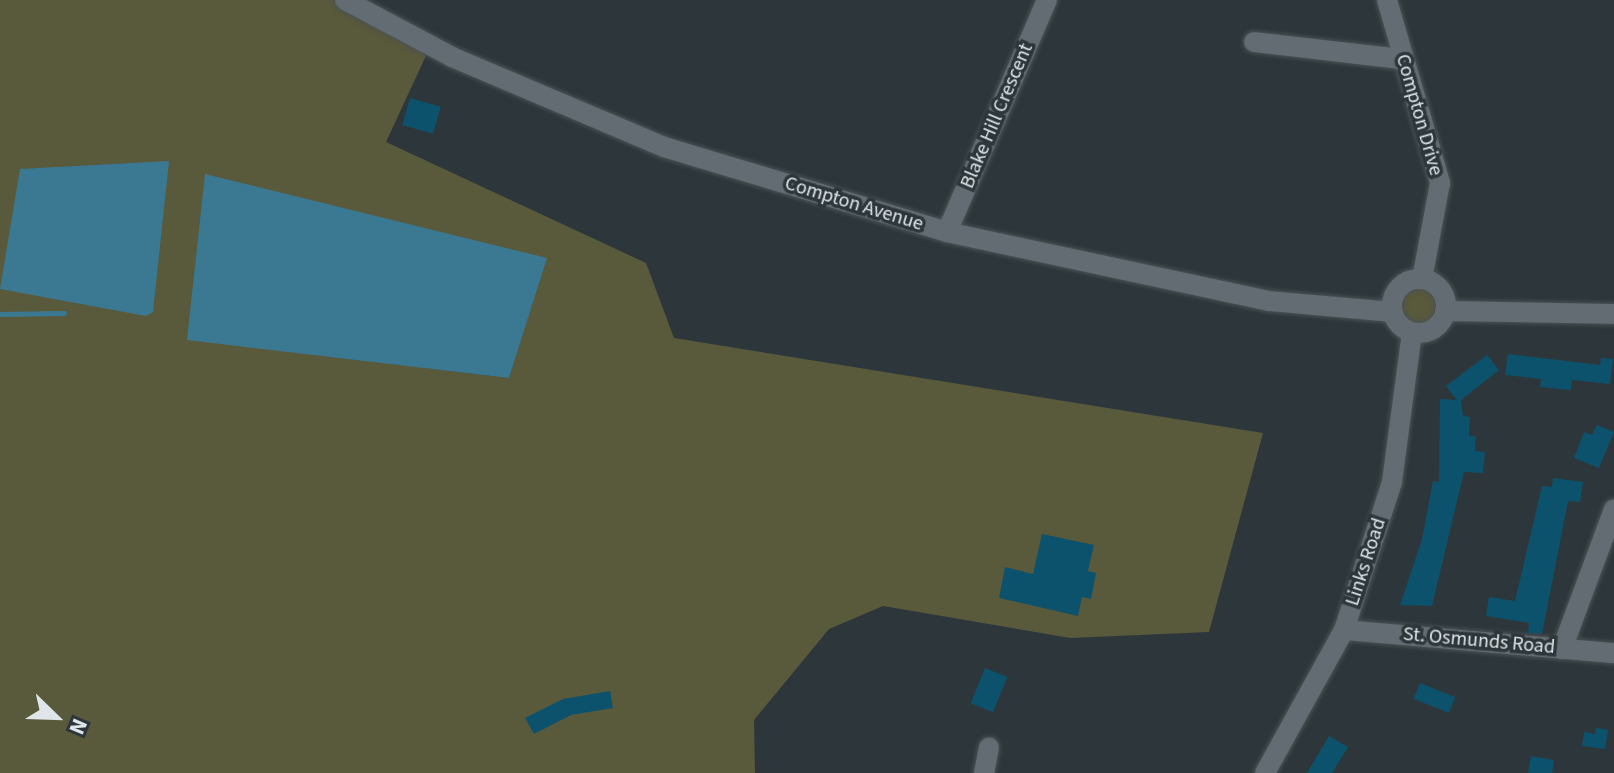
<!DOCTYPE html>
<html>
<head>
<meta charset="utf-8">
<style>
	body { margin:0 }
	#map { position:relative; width:1614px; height:773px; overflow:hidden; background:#2d373b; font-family:"Source Sans 3",sans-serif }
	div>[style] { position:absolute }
	.green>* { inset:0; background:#59593b }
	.round { border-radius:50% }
	.water>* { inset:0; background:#3b7993 }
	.stream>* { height:5px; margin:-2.5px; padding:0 2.5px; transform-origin:2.5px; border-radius:2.5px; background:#3b7993 }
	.building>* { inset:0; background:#0c526c; transform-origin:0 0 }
	.roads { filter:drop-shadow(0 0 2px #4a5255) drop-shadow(0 0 2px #4a5255) }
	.minor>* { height:20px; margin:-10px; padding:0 10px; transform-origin:10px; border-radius:10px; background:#626c72 }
	.minor>.ring { margin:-10px; padding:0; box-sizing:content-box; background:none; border:20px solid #626c72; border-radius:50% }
	span { translate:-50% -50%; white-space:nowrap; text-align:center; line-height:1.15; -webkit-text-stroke:7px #2d373b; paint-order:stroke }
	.street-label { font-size:20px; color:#dfe5e8 }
	.north { position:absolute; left:16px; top:677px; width:80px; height:80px; -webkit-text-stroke:6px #2d373b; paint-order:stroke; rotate:113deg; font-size:22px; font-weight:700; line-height:32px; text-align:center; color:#dfe5e8 }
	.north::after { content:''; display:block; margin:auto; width:28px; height:36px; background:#dfe5e8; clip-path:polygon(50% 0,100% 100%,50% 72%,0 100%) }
</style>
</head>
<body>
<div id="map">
	<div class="green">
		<div style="clip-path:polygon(evenodd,0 0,345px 0,431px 45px,386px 142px,646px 263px,674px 338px,1263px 433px,1209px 632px,1070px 638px,883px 606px,829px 629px,754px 720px,755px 773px,0 773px,0 0,546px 258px,509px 378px,187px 339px,546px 258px)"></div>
		<div class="round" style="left:1392px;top:279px;width:54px;height:54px"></div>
	</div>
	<div class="water">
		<div style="clip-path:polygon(169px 161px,153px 312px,146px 316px,0 289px,20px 169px)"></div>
		<div style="clip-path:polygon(205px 174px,547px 258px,509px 378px,187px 340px)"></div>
	</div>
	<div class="stream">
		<div style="left:0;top:314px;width:64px;rotate:-0.9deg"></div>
	</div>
	<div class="building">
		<div style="left:410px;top:98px;width:32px;height:28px;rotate:16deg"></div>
		<div style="clip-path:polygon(1508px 354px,1600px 365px,1601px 358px,1613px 359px,1610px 384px,1572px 380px,1571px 390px,1540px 387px,1541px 379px,1505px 375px)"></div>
		<div style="clip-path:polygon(1487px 355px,1499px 370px,1461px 400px,1463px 416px,1470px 417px,1469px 436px,1476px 436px,1475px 451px,1485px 452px,1483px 473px,1464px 472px,1432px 606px,1400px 605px,1422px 539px,1433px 481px,1439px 482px,1440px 399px,1457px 400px,1446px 386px)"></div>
		<div style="clip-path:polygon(1597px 425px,1614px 432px,1599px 468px,1574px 458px,1584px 432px,1592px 435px)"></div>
		<div style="clip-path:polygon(1553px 478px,1583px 482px,1580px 502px,1568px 501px,1542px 634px,1528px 633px,1529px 623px,1486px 616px,1489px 597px,1515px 601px,1542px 486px,1552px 487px)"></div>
		<div style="clip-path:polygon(1042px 534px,1094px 545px,1088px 571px,1096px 573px,1091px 599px,1082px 597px,1078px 616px,999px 598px,1005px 567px,1033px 574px)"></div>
		<div style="left:985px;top:668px;width:24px;height:38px;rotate:22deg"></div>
		<div style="left:1420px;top:683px;width:38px;height:17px;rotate:22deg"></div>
		<div style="clip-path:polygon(610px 691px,613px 708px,571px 715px,534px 734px,525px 718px,563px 699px)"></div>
		<div style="clip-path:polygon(1596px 728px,1608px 730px,1605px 749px,1582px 746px,1584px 732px,1595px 734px)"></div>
		<div style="clip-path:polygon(1329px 736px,1348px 747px,1332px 773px,1307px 773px)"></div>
		<div style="clip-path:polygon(1531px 756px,1554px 760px,1552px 773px,1528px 773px)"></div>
	</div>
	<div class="roads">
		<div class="minor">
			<div style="left:345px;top:0;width:121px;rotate:28deg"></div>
			<div style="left:452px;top:57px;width:230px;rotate:23deg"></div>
			<div style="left:664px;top:147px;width:295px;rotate:16.7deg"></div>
			<div style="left:947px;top:232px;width:329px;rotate:12.1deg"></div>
			<div style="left:1269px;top:301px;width:123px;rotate:5.1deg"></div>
			<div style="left:1387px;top:0;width:191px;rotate:73.8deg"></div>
			<div style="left:1440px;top:183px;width:98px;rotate:100.6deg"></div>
			<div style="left:1254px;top:42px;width:149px;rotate:6.6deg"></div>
			<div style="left:947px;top:232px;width:253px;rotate:-66.7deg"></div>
			<div class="ring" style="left:1392px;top:279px;width:34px;height:34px"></div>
			<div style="left:1445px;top:311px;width:169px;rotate:1deg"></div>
			<div style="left:1344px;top:630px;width:271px;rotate:4.9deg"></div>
			<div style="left:1562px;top:649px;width:149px;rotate:-69.6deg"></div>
			<div style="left:984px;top:773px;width:26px;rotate:-79deg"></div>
			<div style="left:1265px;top:773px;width:163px;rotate:-61.1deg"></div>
			<div style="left:1344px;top:630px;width:156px;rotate:-72deg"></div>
			<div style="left:1392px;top:482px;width:151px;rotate:-82.4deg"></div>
		</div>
	</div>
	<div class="street-label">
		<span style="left:1419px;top:115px;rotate:74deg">Compton Drive</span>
		<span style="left:997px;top:116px;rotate:-67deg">Blake Hill Crescent</span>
		<span style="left:854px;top:204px;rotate:17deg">Compton Avenue</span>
		<span style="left:1366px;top:562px;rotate:-72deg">Links Road</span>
		<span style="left:1479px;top:641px;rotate:5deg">St. Osmunds Road</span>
	</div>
	<div class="north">N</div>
</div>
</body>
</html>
